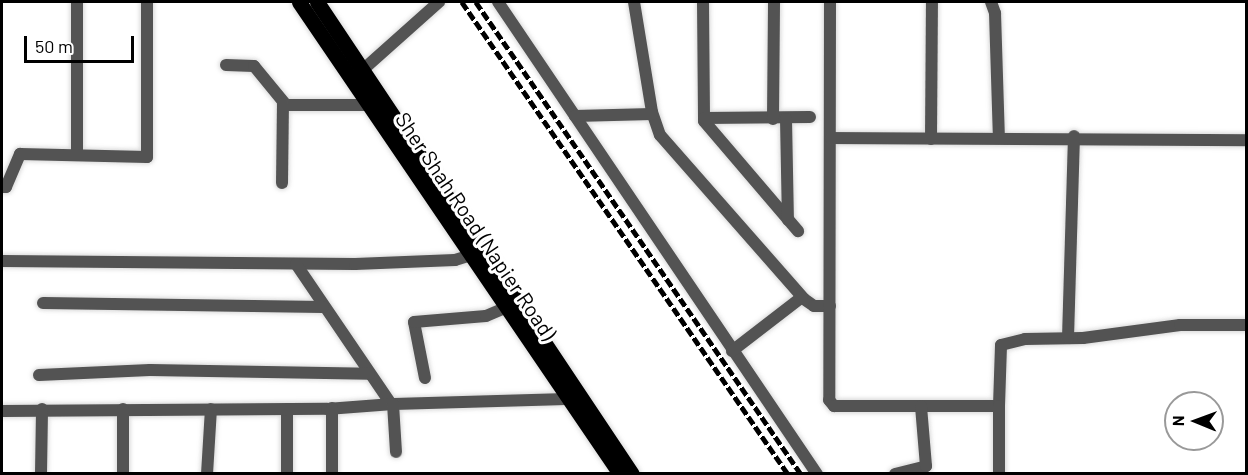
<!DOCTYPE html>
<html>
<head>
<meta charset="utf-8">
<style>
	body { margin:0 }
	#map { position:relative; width:1248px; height:475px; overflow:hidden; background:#fff; font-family:Barlow,sans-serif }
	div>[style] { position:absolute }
	.roads { filter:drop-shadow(0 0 2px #dbdbdb) drop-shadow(0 0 2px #dbdbdb) }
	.minor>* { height:12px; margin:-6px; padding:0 6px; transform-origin:6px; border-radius:6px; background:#535353 }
	.primary>* { height:15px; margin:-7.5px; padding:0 7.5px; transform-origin:7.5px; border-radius:7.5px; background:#000 }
	.rail>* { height:4.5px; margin-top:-2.25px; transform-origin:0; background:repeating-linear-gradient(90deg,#000 0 9px,transparent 0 12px) }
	span { translate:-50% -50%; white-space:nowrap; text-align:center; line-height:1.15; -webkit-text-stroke:6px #fff; paint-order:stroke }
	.street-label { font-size:21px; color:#000 }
	.frame { position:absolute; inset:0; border:3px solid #000; pointer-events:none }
	.north { position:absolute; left:1164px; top:391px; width:60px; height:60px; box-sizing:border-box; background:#fff; border:2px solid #999; border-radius:50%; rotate:271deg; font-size:16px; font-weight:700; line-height:24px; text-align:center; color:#000 }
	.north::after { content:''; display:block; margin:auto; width:21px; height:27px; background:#000; clip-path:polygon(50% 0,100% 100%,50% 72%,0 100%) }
	.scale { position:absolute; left:24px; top:36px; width:110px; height:27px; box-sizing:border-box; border:3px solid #000; border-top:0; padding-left:8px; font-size:18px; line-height:21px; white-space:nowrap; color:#000; -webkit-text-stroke:4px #fff; paint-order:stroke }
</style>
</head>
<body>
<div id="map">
	<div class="roads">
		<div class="minor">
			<div style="left:498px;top:2px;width:570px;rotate:55.95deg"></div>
			<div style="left:634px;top:2px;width:111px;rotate:80.7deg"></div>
			<div style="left:652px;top:112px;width:24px;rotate:71deg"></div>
			<div style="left:660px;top:135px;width:218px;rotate:48.7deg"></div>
			<div style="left:804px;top:299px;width:12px;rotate:35deg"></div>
			<div style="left:814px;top:306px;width:16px"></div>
			<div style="left:703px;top:2px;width:119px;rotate:89.5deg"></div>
			<div style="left:704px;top:121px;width:145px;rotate:49.5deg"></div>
			<div style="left:830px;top:2px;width:398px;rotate:90.1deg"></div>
			<div style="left:829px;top:400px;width:8px;rotate:50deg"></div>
			<div style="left:834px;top:406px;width:165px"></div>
			<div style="left:999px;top:406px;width:61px;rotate:-88.1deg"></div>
			<div style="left:1001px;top:345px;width:25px;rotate:-14deg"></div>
			<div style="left:1025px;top:339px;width:58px;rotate:-1deg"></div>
			<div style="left:1083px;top:338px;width:98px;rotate:-7.6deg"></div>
			<div style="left:1180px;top:325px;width:66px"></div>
			<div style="left:991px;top:2px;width:12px;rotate:70deg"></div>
			<div style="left:995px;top:13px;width:125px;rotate:88.2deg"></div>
			<div style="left:226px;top:65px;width:28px;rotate:2deg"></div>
			<div style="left:254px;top:66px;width:50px;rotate:50.6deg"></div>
			<div style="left:286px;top:105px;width:82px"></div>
			<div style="left:357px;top:75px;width:110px;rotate:-41.7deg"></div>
			<div style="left:575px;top:116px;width:77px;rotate:-1.5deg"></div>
			<div style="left:704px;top:118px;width:106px;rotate:-0.5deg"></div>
			<div style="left:773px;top:119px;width:117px;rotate:-89.5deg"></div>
			<div style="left:786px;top:119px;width:101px;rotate:88.9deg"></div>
			<div style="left:831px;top:138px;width:415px;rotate:0.3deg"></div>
			<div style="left:931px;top:139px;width:137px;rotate:-89.6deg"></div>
			<div style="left:77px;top:155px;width:153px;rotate:-90deg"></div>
			<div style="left:282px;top:183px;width:79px;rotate:-89.3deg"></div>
			<div style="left:2px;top:187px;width:4px"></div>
			<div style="left:6px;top:187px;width:36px;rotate:-67deg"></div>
			<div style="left:20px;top:154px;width:127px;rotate:1.4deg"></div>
			<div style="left:147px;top:157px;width:155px;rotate:-90deg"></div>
			<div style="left:2px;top:261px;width:353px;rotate:0.5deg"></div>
			<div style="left:355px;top:264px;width:100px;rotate:-2.3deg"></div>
			<div style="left:455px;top:260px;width:17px;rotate:-17deg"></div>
			<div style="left:296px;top:264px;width:169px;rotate:55.8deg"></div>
			<div style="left:391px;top:404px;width:178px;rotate:-1.6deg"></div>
			<div style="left:43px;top:303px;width:280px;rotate:0.8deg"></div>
			<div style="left:1068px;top:338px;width:202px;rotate:-88.3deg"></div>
			<div style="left:732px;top:351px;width:88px;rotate:-37.6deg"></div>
			<div style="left:39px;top:375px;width:111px;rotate:-2.6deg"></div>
			<div style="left:150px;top:370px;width:219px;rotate:1deg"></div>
			<div style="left:425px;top:378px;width:57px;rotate:-101.1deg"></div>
			<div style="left:414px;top:322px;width:72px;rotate:-4.8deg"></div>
			<div style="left:486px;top:316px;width:23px;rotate:-23deg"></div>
			<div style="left:999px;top:406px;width:68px;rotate:90deg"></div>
			<div style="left:287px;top:409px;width:65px;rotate:90deg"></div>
			<div style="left:2px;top:411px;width:325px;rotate:-0.4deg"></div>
			<div style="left:327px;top:409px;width:66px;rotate:-4.3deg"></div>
			<div style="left:393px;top:404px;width:48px;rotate:86.4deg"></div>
			<div style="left:41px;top:474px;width:65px;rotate:-89.1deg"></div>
			<div style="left:123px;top:474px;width:65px;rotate:-90deg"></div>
			<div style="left:207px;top:474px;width:65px;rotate:-86.5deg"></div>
			<div style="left:332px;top:474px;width:66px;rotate:-90deg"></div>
			<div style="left:895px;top:474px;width:32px;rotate:-14deg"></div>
			<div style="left:926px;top:466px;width:60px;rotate:-94.8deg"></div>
		</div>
		<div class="primary">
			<div style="left:299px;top:2px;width:571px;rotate:55.78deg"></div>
			<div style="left:317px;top:2px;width:567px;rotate:56.28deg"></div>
		</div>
	</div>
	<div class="rail">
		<div style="left:462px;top:2px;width:574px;rotate:55.37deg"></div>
		<div style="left:476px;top:2px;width:573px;rotate:55.45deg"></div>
	</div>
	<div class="street-label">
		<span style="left:476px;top:226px;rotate:56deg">Sher Shah Road (Napier Road)</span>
	</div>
	<div class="frame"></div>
	<div class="north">N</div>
	<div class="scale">50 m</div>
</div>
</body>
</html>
